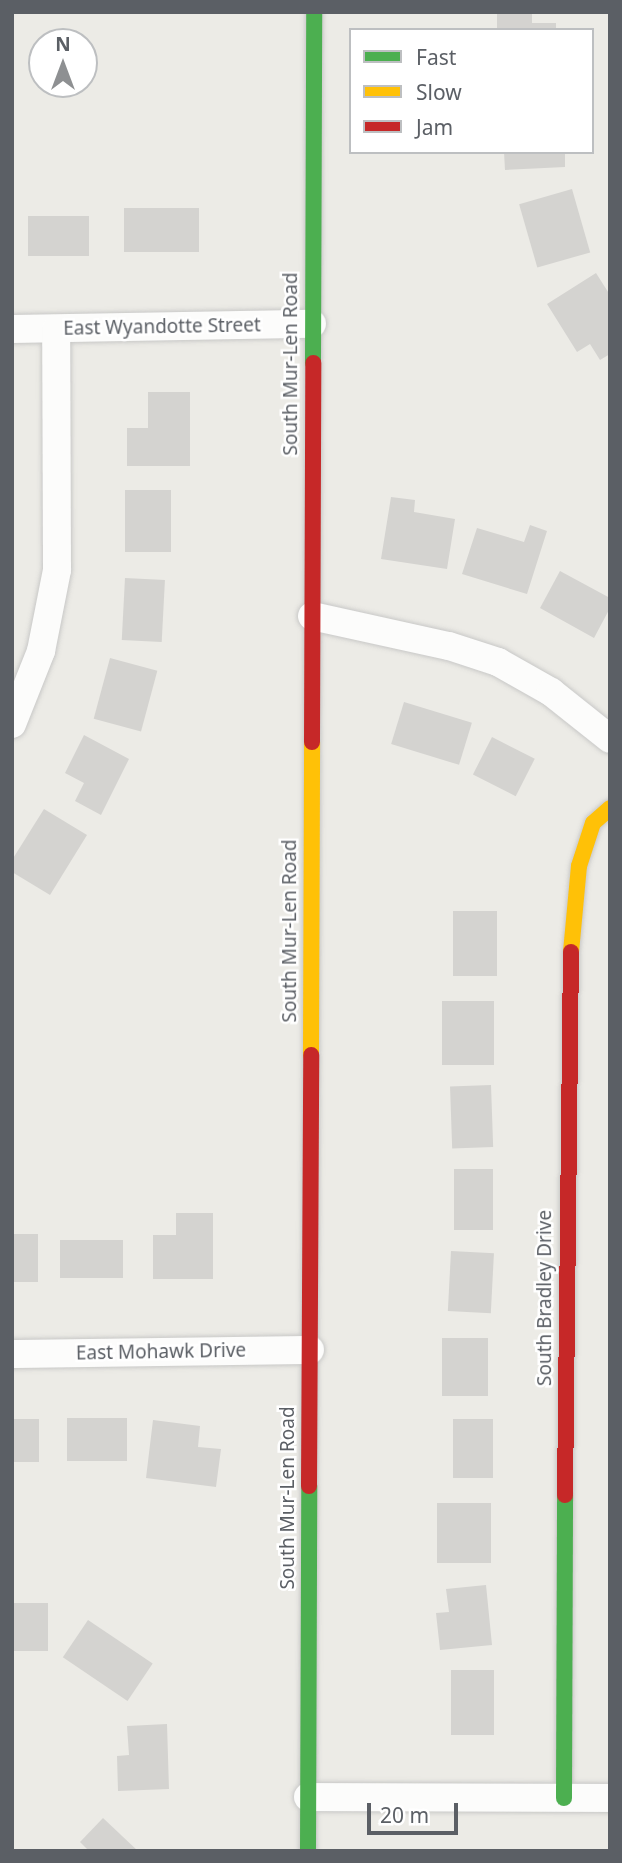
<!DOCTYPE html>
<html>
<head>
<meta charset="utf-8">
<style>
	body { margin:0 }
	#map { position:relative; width:622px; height:1863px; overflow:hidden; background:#ecebe6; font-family:"Noto Sans",sans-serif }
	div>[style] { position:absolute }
	.building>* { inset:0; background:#d4d3d0; transform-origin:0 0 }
	.roads { filter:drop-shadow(0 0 2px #c8c8c7) drop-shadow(0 0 2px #c8c8c7) }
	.street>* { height:28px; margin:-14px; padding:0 14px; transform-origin:14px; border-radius:14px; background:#fcfcfb }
	.fast>* { height:16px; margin:-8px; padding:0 8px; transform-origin:8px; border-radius:8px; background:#4caf50 }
	.slow>* { height:16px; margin:-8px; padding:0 8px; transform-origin:8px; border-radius:8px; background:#ffc107 }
	.jam>* { height:16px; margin:-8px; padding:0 8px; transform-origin:8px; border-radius:8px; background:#c62828 }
	span { translate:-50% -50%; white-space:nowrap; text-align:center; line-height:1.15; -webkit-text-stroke:5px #fff; paint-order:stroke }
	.street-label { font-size:19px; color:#5b5f65 }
	.frame { position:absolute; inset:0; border:14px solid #5b5f65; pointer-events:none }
	.legend { position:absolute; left:349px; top:28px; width:245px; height:126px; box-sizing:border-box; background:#fff; border:2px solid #bdbfc1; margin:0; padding:9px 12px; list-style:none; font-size:21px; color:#5b5f65 }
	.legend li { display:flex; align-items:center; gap:14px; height:35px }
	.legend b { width:35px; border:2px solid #bdbfc1 }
	.north { position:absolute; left:28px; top:28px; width:70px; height:70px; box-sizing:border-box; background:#fff; border:2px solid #bdbfc1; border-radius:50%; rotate:0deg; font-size:19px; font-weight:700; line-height:28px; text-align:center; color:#5b5f65 }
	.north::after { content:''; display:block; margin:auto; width:24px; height:32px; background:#8e9092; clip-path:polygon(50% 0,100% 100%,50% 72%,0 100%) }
	.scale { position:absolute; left:367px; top:1803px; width:91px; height:32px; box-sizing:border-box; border:4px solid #5b5f65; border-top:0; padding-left:9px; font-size:21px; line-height:24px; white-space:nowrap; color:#5b5f65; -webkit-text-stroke:5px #fff; paint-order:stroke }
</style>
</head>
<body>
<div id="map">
	<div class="building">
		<div style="clip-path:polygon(497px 12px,532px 12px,532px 23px,556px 23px,556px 30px,497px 30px)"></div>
		<div style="clip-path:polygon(504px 152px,565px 152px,565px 167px,505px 170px)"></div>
		<div style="left:572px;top:189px;width:66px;height:55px;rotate:74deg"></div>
		<div style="left:124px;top:208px;width:75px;height:44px"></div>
		<div style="left:28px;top:216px;width:61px;height:40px"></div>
		<div style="clip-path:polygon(596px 273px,610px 295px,610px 354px,600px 360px,590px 344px,577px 352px,547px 304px)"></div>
		<div style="clip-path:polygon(148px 392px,190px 392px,190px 466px,127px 466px,127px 428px,148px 428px)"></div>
		<div style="left:125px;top:490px;width:46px;height:62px"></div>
		<div style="clip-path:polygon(391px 497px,415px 500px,414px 512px,455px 519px,447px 569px,381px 559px)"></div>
		<div style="clip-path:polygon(530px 525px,547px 531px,527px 594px,462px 574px,477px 528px,524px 542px)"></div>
		<div style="clip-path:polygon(560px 571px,610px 598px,610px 608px,594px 638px,540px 608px)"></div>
		<div style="left:125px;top:578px;width:40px;height:62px;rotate:3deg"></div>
		<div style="left:110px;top:658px;width:49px;height:63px;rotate:15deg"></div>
		<div style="left:404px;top:702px;width:71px;height:44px;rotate:17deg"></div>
		<div style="clip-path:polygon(84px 735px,129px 759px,101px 815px,75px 801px,84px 783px,65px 773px)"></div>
		<div style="left:492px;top:737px;width:48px;height:42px;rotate:27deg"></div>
		<div style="clip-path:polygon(44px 809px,87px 835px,50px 895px,12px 872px,12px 860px)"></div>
		<div style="left:453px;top:911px;width:44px;height:65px"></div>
		<div style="left:442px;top:1001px;width:52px;height:64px"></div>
		<div style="left:491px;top:1085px;width:62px;height:41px;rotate:88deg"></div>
		<div style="left:454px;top:1169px;width:39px;height:61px"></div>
		<div style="clip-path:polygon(176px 1213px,213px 1213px,213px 1279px,153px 1279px,153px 1235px,176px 1235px)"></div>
		<div style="left:12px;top:1234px;width:26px;height:48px"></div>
		<div style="left:60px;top:1240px;width:63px;height:38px"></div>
		<div style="left:451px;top:1251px;width:43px;height:60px;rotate:3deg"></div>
		<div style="left:442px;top:1338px;width:46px;height:58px"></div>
		<div style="left:67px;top:1418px;width:60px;height:43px"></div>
		<div style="left:12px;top:1419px;width:27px;height:43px"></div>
		<div style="left:453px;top:1419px;width:40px;height:59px"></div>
		<div style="clip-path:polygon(153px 1420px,200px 1426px,198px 1447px,221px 1449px,216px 1487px,146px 1478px)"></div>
		<div style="left:437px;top:1503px;width:54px;height:60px"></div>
		<div style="clip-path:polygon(486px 1585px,492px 1645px,440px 1650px,436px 1613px,449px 1612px,446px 1589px)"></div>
		<div style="left:12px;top:1603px;width:36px;height:48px"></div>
		<div style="left:88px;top:1620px;width:78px;height:45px;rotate:34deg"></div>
		<div style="left:451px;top:1670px;width:43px;height:65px"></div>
		<div style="clip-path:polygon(167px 1724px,169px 1789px,118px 1791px,117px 1756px,129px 1755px,127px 1726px)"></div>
		<div style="clip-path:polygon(103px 1818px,138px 1851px,89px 1851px,80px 1842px)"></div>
	</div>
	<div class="roads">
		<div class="street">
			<div style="left:12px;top:329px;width:300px;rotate:-1deg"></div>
			<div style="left:312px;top:616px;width:140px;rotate:12.4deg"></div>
			<div style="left:449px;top:646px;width:52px;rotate:18.1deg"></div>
			<div style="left:498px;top:662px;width:61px;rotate:29.5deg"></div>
			<div style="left:551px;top:692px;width:75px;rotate:38.5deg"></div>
			<div style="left:12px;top:724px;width:79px;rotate:-68.3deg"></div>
			<div style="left:41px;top:651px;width:83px;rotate:-78.8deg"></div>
			<div style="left:57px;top:570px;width:241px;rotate:-90.2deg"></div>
			<div style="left:12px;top:1354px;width:298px;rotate:-0.8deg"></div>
			<div style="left:308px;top:1797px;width:302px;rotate:0.2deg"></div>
		</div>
		<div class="fast">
			<div style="left:313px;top:363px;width:351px;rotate:-89.8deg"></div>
			<div style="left:564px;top:1798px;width:303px;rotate:-89.8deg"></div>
			<div style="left:308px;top:1851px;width:365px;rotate:-89.8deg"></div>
		</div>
		<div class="slow">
			<div style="left:571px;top:952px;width:86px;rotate:-84.7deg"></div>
			<div style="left:579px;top:866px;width:45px;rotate:-72deg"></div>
			<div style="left:593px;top:823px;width:23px;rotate:-41deg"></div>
			<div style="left:311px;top:1055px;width:313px;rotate:-89.8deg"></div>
		</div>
		<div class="jam">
			<div style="left:312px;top:742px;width:379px;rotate:-89.8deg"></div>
			<div style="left:309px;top:1486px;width:431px;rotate:-89.7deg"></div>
			<div style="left:565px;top:1495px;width:543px;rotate:-89.37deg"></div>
		</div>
	</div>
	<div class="street-label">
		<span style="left:162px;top:327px;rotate:-1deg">East Wyandotte Street</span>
		<span style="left:291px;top:364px;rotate:-90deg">South Mur-Len Road</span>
		<span style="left:290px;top:931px;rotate:-90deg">South Mur-Len Road</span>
		<span style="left:545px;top:1298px;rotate:-90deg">South Bradley Drive</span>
		<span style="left:161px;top:1352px;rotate:-1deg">East Mohawk Drive</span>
		<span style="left:288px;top:1498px;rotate:-90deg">South Mur-Len Road</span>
	</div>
	<div class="frame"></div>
	<ul class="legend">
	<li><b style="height:9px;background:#4caf50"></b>Fast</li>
	<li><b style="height:9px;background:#ffc107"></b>Slow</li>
	<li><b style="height:9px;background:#c62828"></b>Jam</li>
	</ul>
	<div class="north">N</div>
	<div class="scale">20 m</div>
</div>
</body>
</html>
